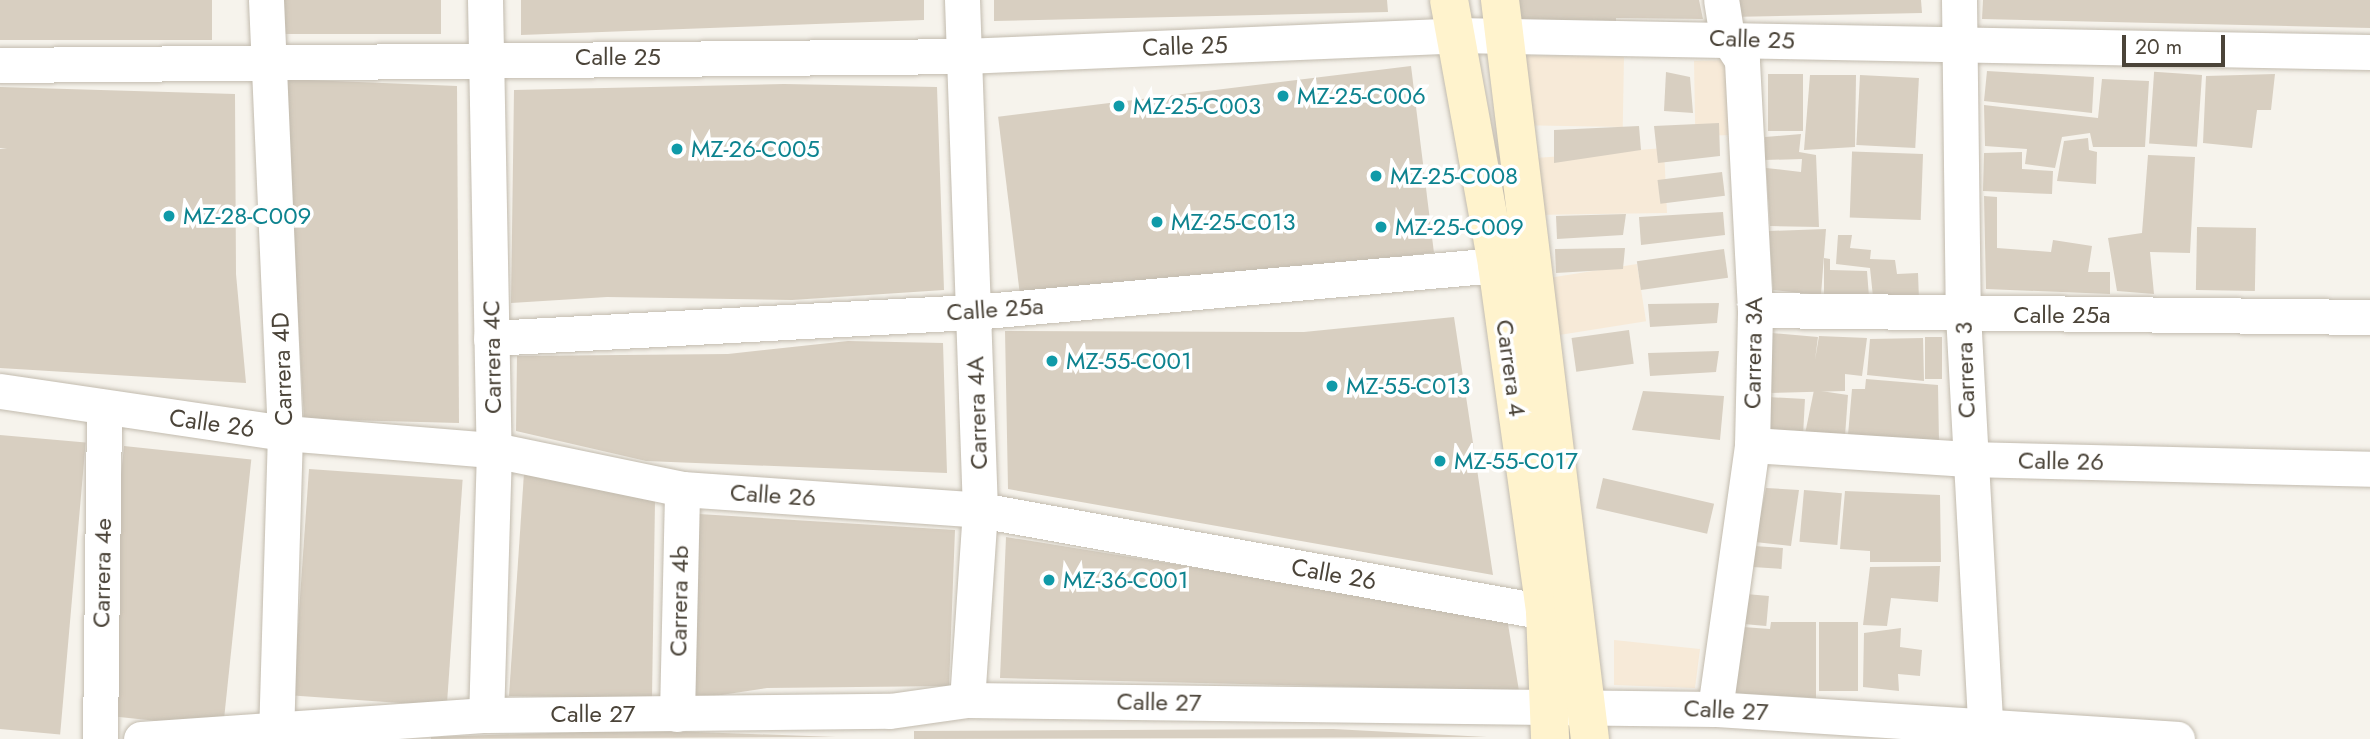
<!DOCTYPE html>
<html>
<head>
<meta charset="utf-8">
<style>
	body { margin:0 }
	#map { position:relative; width:2370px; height:739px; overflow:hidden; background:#f6f3ec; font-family:Jost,sans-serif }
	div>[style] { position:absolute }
	.commercial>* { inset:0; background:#f7ead8; transform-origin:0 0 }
	.building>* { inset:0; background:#d8cfc1; transform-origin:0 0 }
	.roads { filter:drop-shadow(0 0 2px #c2bbae) drop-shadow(0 0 2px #c2bbae) }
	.street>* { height:35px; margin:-17.5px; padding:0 17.5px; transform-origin:17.5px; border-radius:17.5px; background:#fff }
	.secondary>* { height:38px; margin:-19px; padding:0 19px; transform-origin:19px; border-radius:19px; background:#fff3cd }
	.dots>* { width:19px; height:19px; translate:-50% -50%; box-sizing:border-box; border:4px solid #fff; border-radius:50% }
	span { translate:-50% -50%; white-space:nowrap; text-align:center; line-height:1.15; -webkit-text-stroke:7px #fff; paint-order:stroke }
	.street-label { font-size:24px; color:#4b4439 }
	.culture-label { font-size:24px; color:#0d838f }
	.left { translate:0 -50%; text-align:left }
	.scale { position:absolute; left:2122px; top:35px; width:103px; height:32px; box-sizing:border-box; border:4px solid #4b4439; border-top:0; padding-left:9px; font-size:21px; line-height:24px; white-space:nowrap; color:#4b4439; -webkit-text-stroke:5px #fff; paint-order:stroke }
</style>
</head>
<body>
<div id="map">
	<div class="commercial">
		<div style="left:1511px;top:55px;width:113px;height:70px;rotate:1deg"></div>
		<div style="left:1738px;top:60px;width:75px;height:44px;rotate:89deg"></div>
		<div style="clip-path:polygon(1664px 148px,1667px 213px,1529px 215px,1523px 159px)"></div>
		<div style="left:1637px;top:264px;width:58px;height:104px;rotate:81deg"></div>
		<div style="clip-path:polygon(1614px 640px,1700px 649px,1695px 688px,1614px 685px)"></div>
	</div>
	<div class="building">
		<div style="left:0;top:0;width:212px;height:40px"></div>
		<div style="left:284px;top:0;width:157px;height:34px"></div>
		<div style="clip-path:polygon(521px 0,924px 0,924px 20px,521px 35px)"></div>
		<div style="clip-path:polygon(994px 0,1387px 0,1388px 12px,994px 21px)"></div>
		<div style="clip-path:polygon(1508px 0,1699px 0,1703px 19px,1616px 18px,1616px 29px,1509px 31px)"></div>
		<div style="clip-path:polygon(1728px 0,1921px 0,1922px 13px,1729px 17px)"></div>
		<div style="clip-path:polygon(1983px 0,2370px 0,2370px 28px,1982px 19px)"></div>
		<div style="left:1411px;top:66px;width:188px;height:416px;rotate:83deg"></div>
		<div style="clip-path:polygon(1987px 71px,2094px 77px,2092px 113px,1984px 101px)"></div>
		<div style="clip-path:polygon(1666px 72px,1690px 77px,1693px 113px,1664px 111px)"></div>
		<div style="left:1768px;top:74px;width:35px;height:57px"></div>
		<div style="clip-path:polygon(2275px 74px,2271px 110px,2257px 110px,2252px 148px,2203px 143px,2206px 76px)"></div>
		<div style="clip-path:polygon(1810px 75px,1856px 75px,1855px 147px,1804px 150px)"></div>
		<div style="left:1860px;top:75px;width:59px;height:70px;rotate:3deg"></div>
		<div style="left:2202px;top:75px;width:72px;height:48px;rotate:94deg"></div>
		<div style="clip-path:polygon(284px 79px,457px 86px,459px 423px,304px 419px)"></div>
		<div style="clip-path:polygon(2102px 79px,2149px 81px,2145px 147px,2093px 147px,2090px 133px,2062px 137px,2055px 168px,2025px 164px,2027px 149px,1985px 146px,1984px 105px,2098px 118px)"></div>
		<div style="clip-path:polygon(784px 84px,937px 87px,944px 290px,792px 300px,607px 297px,511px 303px,514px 90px)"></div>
		<div style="clip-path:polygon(0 87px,235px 94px,236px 274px,246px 383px,0 368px,0 149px,7px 149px,0 148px)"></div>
		<div style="clip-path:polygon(1719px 123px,1720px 156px,1658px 163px,1654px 126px)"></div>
		<div style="clip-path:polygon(1639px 126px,1641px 150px,1554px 163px,1554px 130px)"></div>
		<div style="clip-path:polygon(1801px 134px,1799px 152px,1816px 155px,1819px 227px,1770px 226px,1766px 168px,1801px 172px,1802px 159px,1765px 160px,1765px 137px)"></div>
		<div style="clip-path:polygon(2088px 138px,2089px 150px,2097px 152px,2096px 184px,2057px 181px,2064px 141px)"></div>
		<div style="clip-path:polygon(2022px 152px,2022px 169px,2053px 171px,2052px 194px,1983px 191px,1984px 153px)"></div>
		<div style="left:1923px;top:154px;width:66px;height:71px;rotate:92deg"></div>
		<div style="clip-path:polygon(2148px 155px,2195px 157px,2190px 253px,2150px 252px,2154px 294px,2117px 291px,2108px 238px,2142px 233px)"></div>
		<div style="left:1722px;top:172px;width:24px;height:65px;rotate:83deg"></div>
		<div style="clip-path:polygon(1984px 196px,1997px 197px,1997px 248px,2051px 252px,2053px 240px,2092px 246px,2088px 272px,2110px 272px,2110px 294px,1986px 289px)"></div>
		<div style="clip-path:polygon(1723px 212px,1725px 235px,1641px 245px,1639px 217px)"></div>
		<div style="clip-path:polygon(1626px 214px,1623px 235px,1557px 239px,1556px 216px)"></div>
		<div style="left:2197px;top:227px;width:59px;height:63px;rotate:1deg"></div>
		<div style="clip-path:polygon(1826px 229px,1821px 295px,1773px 290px,1769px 231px)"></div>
		<div style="clip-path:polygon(1838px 235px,1852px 235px,1850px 248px,1871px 250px,1870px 259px,1895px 260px,1897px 274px,1918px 273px,1919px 300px,1873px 297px,1870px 268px,1836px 264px)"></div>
		<div style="clip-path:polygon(1625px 248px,1623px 269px,1556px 273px,1555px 249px)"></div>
		<div style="left:1724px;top:249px;width:29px;height:88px;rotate:82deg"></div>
		<div style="clip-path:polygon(1824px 258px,1830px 259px,1830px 270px,1867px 271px,1869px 297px,1824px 294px)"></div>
		<div style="clip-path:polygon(1719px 303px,1717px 323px,1650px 327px,1648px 304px)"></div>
		<div style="clip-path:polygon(1454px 317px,1493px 575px,1008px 489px,1005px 331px,1304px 332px)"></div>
		<div style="left:1629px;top:330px;width:34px;height:58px;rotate:82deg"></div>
		<div style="clip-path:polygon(1772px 333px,1818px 337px,1815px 360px,1819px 336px,1867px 338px,1862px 376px,1845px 374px,1845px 391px,1768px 393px)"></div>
		<div style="left:1942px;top:337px;width:42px;height:17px;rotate:90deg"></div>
		<div style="clip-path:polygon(1923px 338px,1924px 381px,1867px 375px,1870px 339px)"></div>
		<div style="clip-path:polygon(848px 341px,943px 343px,947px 473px,646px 461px,516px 431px,517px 356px,728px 354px)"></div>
		<div style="clip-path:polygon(1719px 351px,1716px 372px,1650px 376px,1648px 353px)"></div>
		<div style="clip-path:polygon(1866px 379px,1938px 385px,1939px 442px,1848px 435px,1852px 389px,1865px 389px)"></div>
		<div style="clip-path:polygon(1814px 390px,1848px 395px,1845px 436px,1805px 434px)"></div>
		<div style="clip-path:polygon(1643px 391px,1724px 396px,1720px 440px,1632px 430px)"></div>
		<div style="left:1768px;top:397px;width:37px;height:35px;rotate:3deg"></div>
		<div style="left:0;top:435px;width:86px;height:293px;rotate:5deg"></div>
		<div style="left:124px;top:446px;width:128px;height:270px;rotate:6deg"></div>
		<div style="left:309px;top:469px;width:154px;height:227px;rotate:4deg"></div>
		<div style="clip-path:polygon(524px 473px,655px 501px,652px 698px,509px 696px)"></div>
		<div style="left:1603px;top:478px;width:114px;height:31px;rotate:13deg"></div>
		<div style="clip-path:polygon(1766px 488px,1799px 490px,1791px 546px,1755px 542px)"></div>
		<div style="left:1804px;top:490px;width:38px;height:52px;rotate:5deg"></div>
		<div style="clip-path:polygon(1845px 491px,1940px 495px,1941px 562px,1870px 562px,1870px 551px,1840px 549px)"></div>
		<div style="clip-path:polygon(699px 514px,955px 530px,949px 686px,767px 688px,695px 699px)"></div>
		<div style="clip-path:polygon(1006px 537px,1507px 618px,1519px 691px,1000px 678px)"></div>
		<div style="left:1754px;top:546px;width:29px;height:21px;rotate:4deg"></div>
		<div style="clip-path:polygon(1940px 566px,1938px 602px,1891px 598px,1887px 626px,1863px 625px,1870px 567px)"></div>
		<div style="left:1746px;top:594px;width:23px;height:30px;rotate:5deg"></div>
		<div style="clip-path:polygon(1771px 622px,1816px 622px,1816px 698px,1733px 693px,1743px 627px,1770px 629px)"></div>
		<div style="left:1819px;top:622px;width:39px;height:69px"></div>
		<div style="clip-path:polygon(1901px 628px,1900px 647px,1922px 650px,1920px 676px,1898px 674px,1899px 691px,1863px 687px,1864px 633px)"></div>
		<div style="clip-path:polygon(641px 730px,836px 737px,431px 739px,431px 737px)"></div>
		<div style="clip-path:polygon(914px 731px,1333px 729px,1487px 737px,914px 739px)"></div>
	</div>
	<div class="roads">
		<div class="street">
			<div style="left:266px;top:0;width:433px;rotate:87.5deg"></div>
			<div style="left:285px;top:433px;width:306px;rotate:91.7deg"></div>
			<div style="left:485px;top:0;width:450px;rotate:88.9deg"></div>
			<div style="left:494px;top:450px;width:265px;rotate:91.7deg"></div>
			<div style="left:962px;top:0;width:510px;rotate:87.98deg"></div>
			<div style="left:980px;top:510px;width:190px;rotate:93.9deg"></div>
			<div style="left:1959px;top:0;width:314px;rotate:89.3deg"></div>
			<div style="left:1963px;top:314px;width:426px;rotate:86.9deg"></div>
			<div style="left:0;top:65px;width:964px;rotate:-0.53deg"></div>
			<div style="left:964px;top:56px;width:491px;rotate:-2.4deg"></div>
			<div style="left:1455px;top:35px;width:915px;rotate:1.06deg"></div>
			<div style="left:1755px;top:310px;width:615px;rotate:0.65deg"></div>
			<div style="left:491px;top:338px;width:484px;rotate:-3.1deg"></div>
			<div style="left:974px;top:312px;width:525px;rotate:-5.14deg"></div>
			<div style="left:0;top:391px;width:288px;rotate:8.4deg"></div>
			<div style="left:285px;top:433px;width:210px;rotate:4.7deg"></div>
			<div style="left:494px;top:450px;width:192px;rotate:11.7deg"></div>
			<div style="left:682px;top:489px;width:299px;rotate:4deg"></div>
			<div style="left:980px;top:510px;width:574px;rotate:10.23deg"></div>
			<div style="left:1752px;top:445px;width:216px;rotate:3.7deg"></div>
			<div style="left:1968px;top:459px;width:402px;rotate:1.4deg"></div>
			<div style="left:1715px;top:709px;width:267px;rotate:-82deg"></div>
			<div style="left:1752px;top:445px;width:135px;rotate:-88.7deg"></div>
			<div style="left:1755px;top:310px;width:250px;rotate:-93deg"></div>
			<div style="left:1742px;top:60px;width:27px;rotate:-123deg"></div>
			<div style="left:1727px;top:37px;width:37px;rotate:-99deg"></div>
			<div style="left:677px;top:714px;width:225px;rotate:-88.7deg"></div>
			<div style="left:100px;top:739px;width:332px;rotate:-89.3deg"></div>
			<div style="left:141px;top:739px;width:346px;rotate:-4deg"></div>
			<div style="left:486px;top:715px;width:404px;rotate:-0.6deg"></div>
			<div style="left:890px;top:711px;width:78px;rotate:-8.1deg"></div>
			<div style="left:967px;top:700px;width:748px;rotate:0.69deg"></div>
			<div style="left:1715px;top:709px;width:463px;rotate:3.7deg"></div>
		</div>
		<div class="secondary">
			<div style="left:1449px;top:0;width:269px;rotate:79.7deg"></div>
			<div style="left:1497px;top:265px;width:350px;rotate:82.1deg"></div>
			<div style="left:1545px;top:612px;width:127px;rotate:87.7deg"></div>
			<div style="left:1500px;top:0;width:744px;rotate:83.06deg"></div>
		</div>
	</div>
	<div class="dots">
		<div style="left:1283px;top:96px;background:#0f9aa8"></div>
		<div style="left:1119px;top:106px;background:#0f9aa8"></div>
		<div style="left:677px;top:149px;background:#0f9aa8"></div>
		<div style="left:1376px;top:176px;background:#0f9aa8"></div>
		<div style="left:169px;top:216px;background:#0f9aa8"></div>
		<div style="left:1157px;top:222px;background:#0f9aa8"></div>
		<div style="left:1381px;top:227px;background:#0f9aa8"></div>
		<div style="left:1052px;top:361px;background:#0f9aa8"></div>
		<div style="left:1332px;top:386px;background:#0f9aa8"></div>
		<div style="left:1440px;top:461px;background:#0f9aa8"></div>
		<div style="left:1049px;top:580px;background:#0f9aa8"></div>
	</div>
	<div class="street-label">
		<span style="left:1752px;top:39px;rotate:2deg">Calle 25</span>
		<span style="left:1185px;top:46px;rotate:-2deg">Calle 25</span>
		<span style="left:618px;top:57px">Calle 25</span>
		<span style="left:995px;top:309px;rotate:-4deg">Calle 25a</span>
		<span style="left:2062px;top:315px">Calle 25a</span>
		<span style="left:1753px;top:353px;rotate:-89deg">Carrera 3A</span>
		<span style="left:492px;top:357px;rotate:-91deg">Carrera 4C</span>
		<span style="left:1511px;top:368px;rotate:82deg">Carrera 4</span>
		<span style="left:282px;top:369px;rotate:-92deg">Carrera 4D</span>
		<span style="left:1965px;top:370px;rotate:-92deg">Carrera 3</span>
		<span style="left:977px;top:413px;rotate:-92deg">Carrera 4A</span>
		<span style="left:212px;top:423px;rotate:8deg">Calle 26</span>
		<span style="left:2061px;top:461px;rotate:1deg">Calle 26</span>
		<span style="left:773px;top:495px;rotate:4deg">Calle 26</span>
		<span style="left:102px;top:573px;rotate:-89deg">Carrera 4e</span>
		<span style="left:1334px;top:574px;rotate:10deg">Calle 26</span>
		<span style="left:679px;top:601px;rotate:-89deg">Carrera 4b</span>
		<span style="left:1159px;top:702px;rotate:1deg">Calle 27</span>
		<span style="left:1726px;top:710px;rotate:3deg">Calle 27</span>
		<span style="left:593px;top:714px">Calle 27</span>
	</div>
	<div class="culture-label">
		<span class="left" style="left:1297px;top:96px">MZ-25-C006</span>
		<span class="left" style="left:1133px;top:106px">MZ-25-C003</span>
		<span class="left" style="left:691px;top:149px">MZ-26-C005</span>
		<span class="left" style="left:1390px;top:176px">MZ-25-C008</span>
		<span class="left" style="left:183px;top:216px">MZ-28-C009</span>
		<span class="left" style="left:1171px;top:222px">MZ-25-C013</span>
		<span class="left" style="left:1395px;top:227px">MZ-25-C009</span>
		<span class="left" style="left:1066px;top:361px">MZ-55-C001</span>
		<span class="left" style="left:1346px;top:386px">MZ-55-C013</span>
		<span class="left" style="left:1454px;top:461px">MZ-55-C017</span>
		<span class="left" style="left:1063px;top:580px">MZ-36-C001</span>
	</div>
	<div class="scale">20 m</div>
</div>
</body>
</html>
